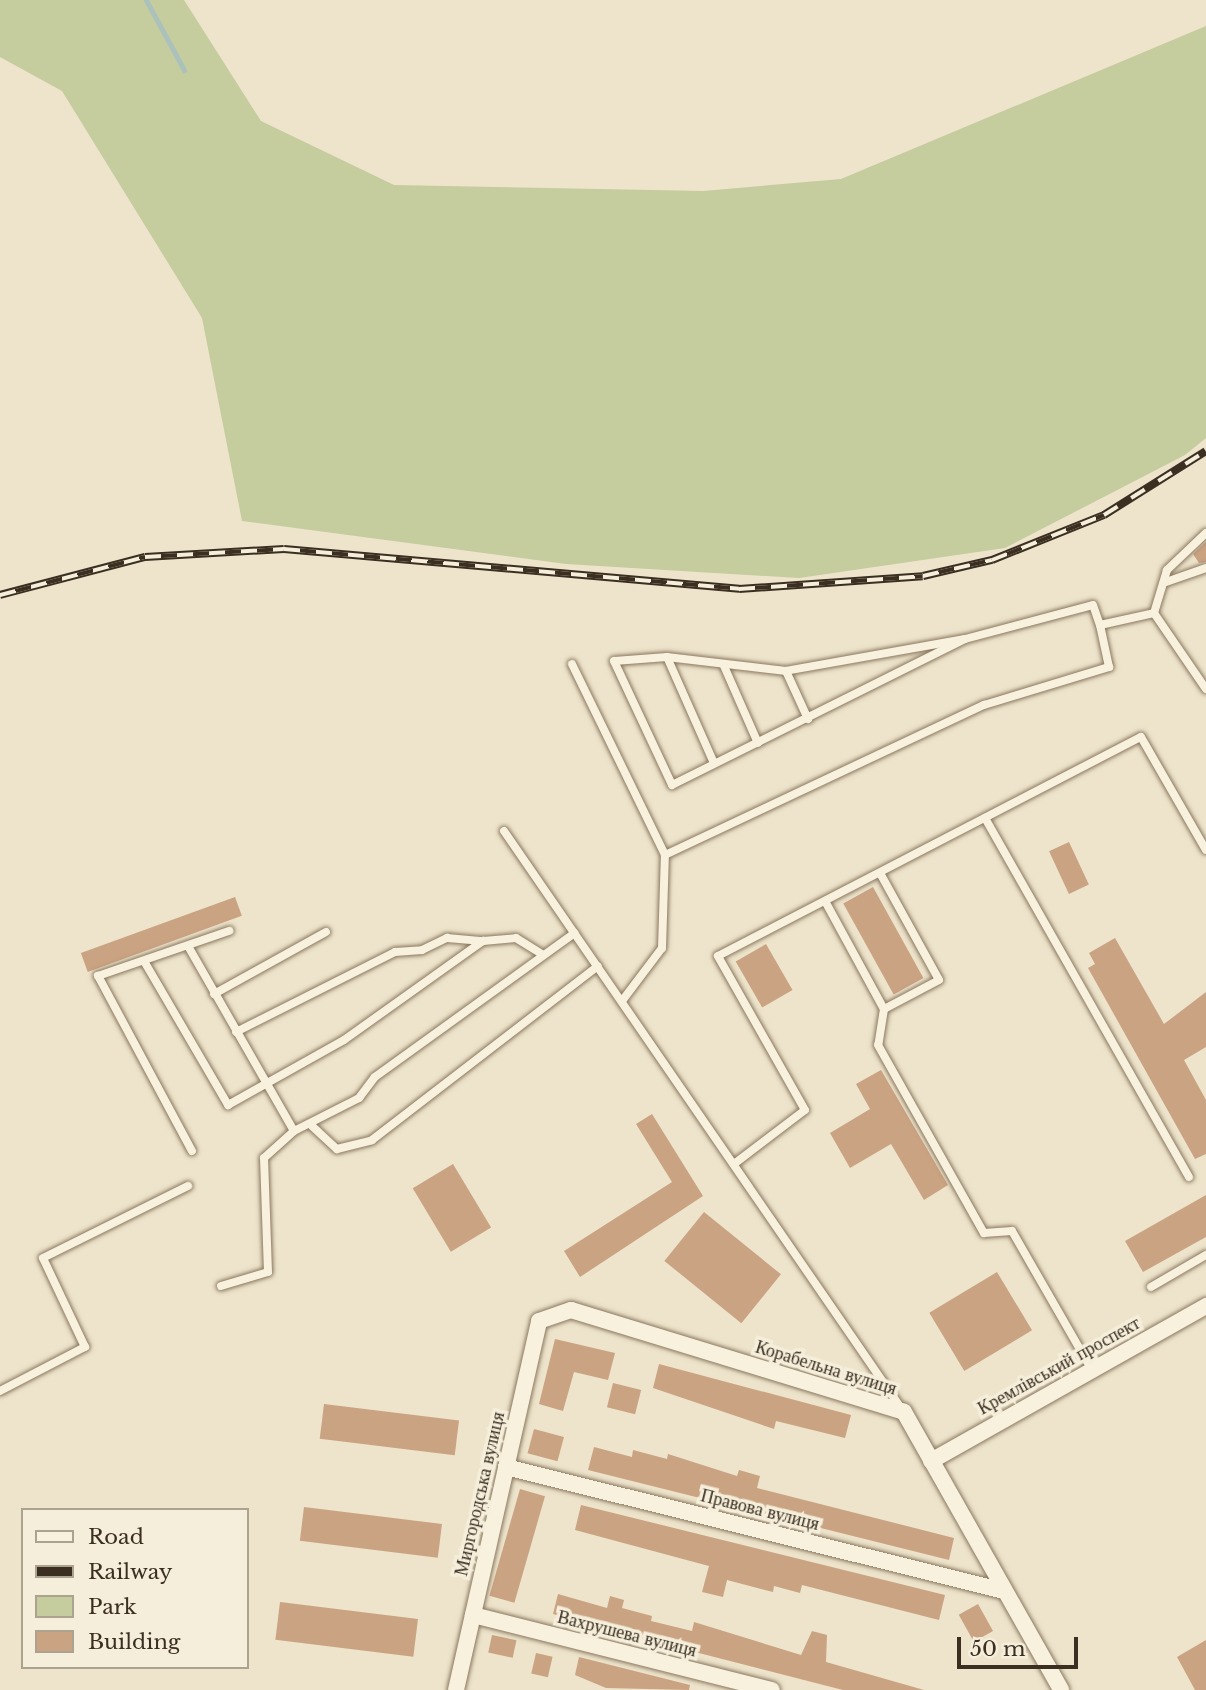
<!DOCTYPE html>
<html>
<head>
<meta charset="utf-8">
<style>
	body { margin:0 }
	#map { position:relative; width:1206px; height:1690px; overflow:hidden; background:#ede4cb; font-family:"Libre Baskerville",serif }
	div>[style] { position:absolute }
	.green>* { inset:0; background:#c5cc9e }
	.stream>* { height:5px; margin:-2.5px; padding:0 2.5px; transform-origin:2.5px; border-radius:2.5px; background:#abc2bc }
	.building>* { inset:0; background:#caa382; transform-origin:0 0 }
	.roads { filter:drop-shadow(0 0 2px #8a775f) drop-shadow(0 0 2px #8a775f) }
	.lane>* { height:8px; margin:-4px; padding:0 4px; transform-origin:4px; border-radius:4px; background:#f8f1de }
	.street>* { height:16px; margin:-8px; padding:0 8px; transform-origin:8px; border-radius:8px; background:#f8f1de }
	.rail>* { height:8px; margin-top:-4px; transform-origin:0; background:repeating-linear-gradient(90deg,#f5eeda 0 16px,#3b2f22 0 32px); box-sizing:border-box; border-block:2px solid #3b2f22 }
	span { translate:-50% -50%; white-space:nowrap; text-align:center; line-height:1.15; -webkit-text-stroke:7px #f5eeda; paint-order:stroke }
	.street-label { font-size:18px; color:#3b2f22 }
	.legend { position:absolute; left:21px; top:1508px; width:228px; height:161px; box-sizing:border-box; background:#f5eeda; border:2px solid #aba290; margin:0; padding:9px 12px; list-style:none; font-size:21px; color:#3b2f22 }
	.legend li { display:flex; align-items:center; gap:14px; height:35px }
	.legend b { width:35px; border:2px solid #aba290 }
	.scale { position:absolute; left:957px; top:1637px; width:121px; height:32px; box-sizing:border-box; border:4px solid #3b2f22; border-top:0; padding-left:9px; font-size:21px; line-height:24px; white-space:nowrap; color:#3b2f22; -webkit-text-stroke:5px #f5eeda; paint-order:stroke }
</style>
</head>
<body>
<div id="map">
	<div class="green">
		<div style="clip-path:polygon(0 0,184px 0,261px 121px,394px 185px,703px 191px,841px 179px,1206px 26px,1206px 438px,1185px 455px,1005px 548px,799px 578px,566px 564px,242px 521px,202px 318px,62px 91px,0 57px)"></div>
	</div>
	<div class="stream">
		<div style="left:146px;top:0;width:80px;rotate:61.5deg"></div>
	</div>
	<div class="building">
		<div style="clip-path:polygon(1206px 542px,1206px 562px,1199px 563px,1193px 554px)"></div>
		<div style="left:1069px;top:842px;width:47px;height:22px;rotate:65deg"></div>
		<div style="left:873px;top:887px;width:104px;height:34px;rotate:61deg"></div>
		<div style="left:235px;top:897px;width:20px;height:164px;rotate:70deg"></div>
		<div style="clip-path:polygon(1115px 938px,1164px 1024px,1206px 992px,1206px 1047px,1184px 1060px,1206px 1100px,1206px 1154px,1195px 1159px,1088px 968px,1095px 964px,1089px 953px)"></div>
		<div style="left:766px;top:944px;width:53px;height:35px;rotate:60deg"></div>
		<div style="clip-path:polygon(881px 1070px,948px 1185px,924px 1200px,891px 1144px,850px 1168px,830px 1133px,870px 1109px,856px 1084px)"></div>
		<div style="clip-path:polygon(652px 1114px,703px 1196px,580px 1277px,564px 1251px,672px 1182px,636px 1124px)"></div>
		<div style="left:453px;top:1164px;width:74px;height:47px;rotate:59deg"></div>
		<div style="clip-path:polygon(1206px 1195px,1206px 1237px,1143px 1272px,1125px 1241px)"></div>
		<div style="left:704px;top:1212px;width:99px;height:63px;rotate:39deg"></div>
		<div style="left:997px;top:1272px;width:68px;height:79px;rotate:59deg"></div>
		<div style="clip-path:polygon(555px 1339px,615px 1353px,608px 1380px,574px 1372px,563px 1411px,539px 1404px)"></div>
		<div style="clip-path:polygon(659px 1364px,851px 1415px,845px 1438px,776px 1421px,774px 1429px,653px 1388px)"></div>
		<div style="left:613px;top:1383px;width:29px;height:25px;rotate:14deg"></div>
		<div style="left:324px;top:1404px;width:136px;height:35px;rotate:7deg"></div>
		<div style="left:534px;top:1429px;width:31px;height:25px;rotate:15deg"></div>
		<div style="clip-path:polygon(594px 1447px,632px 1457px,633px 1450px,667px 1459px,668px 1454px,737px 1476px,739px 1470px,760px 1476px,757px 1488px,954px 1538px,949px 1560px,588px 1470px)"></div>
		<div style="left:520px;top:1489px;width:26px;height:111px;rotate:16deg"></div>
		<div style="clip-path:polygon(581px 1505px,945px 1595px,939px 1620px,802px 1585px,800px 1593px,774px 1586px,773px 1592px,727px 1580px,723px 1597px,702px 1592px,709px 1566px,575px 1530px)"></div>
		<div style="left:304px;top:1507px;width:139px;height:34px;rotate:7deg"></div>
		<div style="clip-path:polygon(558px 1594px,607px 1608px,610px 1596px,624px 1600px,622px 1608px,652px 1616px,651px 1621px,692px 1631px,694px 1622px,801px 1655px,812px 1631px,827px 1635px,826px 1662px,924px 1690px,843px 1690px,660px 1643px,553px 1614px)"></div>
		<div style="left:280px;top:1602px;width:139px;height:38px;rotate:7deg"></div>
		<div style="left:978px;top:1604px;width:31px;height:22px;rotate:61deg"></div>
		<div style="left:492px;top:1635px;width:25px;height:18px;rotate:12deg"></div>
		<div style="clip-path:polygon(1206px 1640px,1206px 1690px,1195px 1690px,1177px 1657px)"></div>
		<div style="left:536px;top:1653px;width:17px;height:21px;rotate:13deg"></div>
		<div style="clip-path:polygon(579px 1657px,690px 1685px,689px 1690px,606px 1688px,575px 1675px)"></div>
	</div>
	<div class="roads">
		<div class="lane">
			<div style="left:1206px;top:533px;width:54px;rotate:136.5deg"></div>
			<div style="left:1167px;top:570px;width:45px;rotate:106.8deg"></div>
			<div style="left:1154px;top:613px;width:92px;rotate:55.6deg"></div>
			<div style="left:1166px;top:582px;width:42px;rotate:-19.3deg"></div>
			<div style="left:965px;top:639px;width:182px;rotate:169.9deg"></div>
			<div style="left:786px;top:671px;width:120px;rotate:-173.3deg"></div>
			<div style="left:667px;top:657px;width:53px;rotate:175.7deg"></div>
			<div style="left:614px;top:661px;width:137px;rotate:64.9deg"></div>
			<div style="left:672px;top:785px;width:327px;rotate:-26.5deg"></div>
			<div style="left:965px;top:639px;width:132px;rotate:-14.9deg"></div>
			<div style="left:1093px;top:605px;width:21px;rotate:71deg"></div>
			<div style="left:667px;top:657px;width:116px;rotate:66.1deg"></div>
			<div style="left:572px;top:664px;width:212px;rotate:64deg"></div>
			<div style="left:665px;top:855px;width:353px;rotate:-25.2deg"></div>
			<div style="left:984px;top:705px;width:131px;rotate:-16.9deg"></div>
			<div style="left:1109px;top:667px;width:43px;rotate:-102.1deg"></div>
			<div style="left:1100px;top:625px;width:55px;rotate:-12.5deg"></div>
			<div style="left:724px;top:666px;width:84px;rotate:66.2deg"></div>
			<div style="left:786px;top:671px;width:53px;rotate:65.4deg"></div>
			<div style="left:985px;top:818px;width:413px;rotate:60.4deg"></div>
			<div style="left:504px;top:831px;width:700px;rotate:55.47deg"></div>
			<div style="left:880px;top:873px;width:122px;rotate:61.1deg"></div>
			<div style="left:939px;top:980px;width:62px;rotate:152.2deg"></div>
			<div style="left:884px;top:1009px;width:36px;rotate:99deg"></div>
			<div style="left:878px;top:1045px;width:216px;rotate:60.6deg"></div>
			<div style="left:984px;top:1233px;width:28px;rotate:-4deg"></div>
			<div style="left:1012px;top:1231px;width:160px;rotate:60.1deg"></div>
			<div style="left:825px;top:901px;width:123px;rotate:61.4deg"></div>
			<div style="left:188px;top:946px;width:213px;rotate:60.2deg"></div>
			<div style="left:144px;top:961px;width:167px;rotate:59.7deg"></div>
			<div style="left:228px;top:1105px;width:133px;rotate:-29.3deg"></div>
			<div style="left:344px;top:1040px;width:171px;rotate:-35.5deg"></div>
			<div style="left:483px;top:941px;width:33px;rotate:-5deg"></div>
			<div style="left:516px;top:938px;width:32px;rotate:32deg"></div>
			<div style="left:214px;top:994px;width:128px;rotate:-29deg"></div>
			<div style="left:622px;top:1001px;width:66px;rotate:-53deg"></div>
			<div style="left:662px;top:948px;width:93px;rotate:-88.2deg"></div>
			<div style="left:236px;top:1032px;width:178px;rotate:-26.7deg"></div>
			<div style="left:395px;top:952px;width:27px;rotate:-4deg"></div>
			<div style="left:422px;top:950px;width:28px;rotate:-26deg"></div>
			<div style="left:447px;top:938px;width:36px;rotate:5deg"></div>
			<div style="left:312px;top:1126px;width:34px;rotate:43deg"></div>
			<div style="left:337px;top:1149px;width:36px;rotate:-14deg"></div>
			<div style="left:372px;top:1140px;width:285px;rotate:-37.6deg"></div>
			<div style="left:192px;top:1151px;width:199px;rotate:-118.2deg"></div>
			<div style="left:98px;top:976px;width:139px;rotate:-19deg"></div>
			<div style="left:734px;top:1164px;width:89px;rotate:-37.3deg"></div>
			<div style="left:805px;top:1110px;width:177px;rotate:-119.5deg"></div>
			<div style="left:718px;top:956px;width:476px;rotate:-27.4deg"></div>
			<div style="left:1141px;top:737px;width:130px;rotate:60.1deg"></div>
			<div style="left:221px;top:1286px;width:49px;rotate:-16.6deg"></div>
			<div style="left:268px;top:1272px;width:114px;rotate:-92deg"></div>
			<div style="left:264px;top:1158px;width:40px;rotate:-42deg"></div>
			<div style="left:294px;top:1131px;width:73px;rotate:-26.9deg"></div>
			<div style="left:359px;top:1098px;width:26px;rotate:-53deg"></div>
			<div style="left:375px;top:1077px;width:246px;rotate:-35.8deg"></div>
			<div style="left:1151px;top:1287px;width:64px;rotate:-30.2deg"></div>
			<div style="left:0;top:1391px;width:96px;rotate:-27.4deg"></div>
			<div style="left:85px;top:1347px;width:98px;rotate:-115.3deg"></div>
			<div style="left:43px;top:1258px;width:162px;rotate:-26.4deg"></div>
		</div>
		<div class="street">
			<div style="left:931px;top:1461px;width:316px;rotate:-29.4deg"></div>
			<div style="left:506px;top:1467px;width:513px;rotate:13.98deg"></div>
			<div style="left:473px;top:1615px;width:308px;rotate:14.1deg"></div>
			<div style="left:456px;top:1690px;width:378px;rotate:-77.3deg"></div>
			<div style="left:539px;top:1321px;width:34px;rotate:-19deg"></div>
			<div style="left:571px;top:1310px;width:348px;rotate:17deg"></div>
			<div style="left:904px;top:1412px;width:319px;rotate:60.5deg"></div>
		</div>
	</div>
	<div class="rail">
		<div style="left:0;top:595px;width:150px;rotate:-14.7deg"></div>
		<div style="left:145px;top:557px;width:139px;rotate:-3.3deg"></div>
		<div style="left:284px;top:549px;width:457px;rotate:5deg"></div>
		<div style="left:739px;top:589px;width:184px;rotate:-4deg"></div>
		<div style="left:923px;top:576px;width:71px;rotate:-13.1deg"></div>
		<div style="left:992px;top:560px;width:121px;rotate:-21.9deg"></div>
		<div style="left:1104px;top:515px;width:120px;rotate:-32.1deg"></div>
	</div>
	<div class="street-label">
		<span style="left:1059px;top:1366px;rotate:-29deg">Кремлівський проспект</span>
		<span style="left:826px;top:1368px;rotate:17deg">Корабельна вулиця</span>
		<span style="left:480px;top:1494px;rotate:-77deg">Миргородська вулиця</span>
		<span style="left:760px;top:1510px;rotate:14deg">Правова вулиця</span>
		<span style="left:627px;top:1634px;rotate:14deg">Вахрушева вулиця</span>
	</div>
	<ul class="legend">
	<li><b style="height:9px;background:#f8f1de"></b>Road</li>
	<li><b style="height:9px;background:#3b2f22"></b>Railway</li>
	<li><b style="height:19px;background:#c5cc9e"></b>Park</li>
	<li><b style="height:19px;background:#caa382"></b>Building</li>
	</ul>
	<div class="scale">50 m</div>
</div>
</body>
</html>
